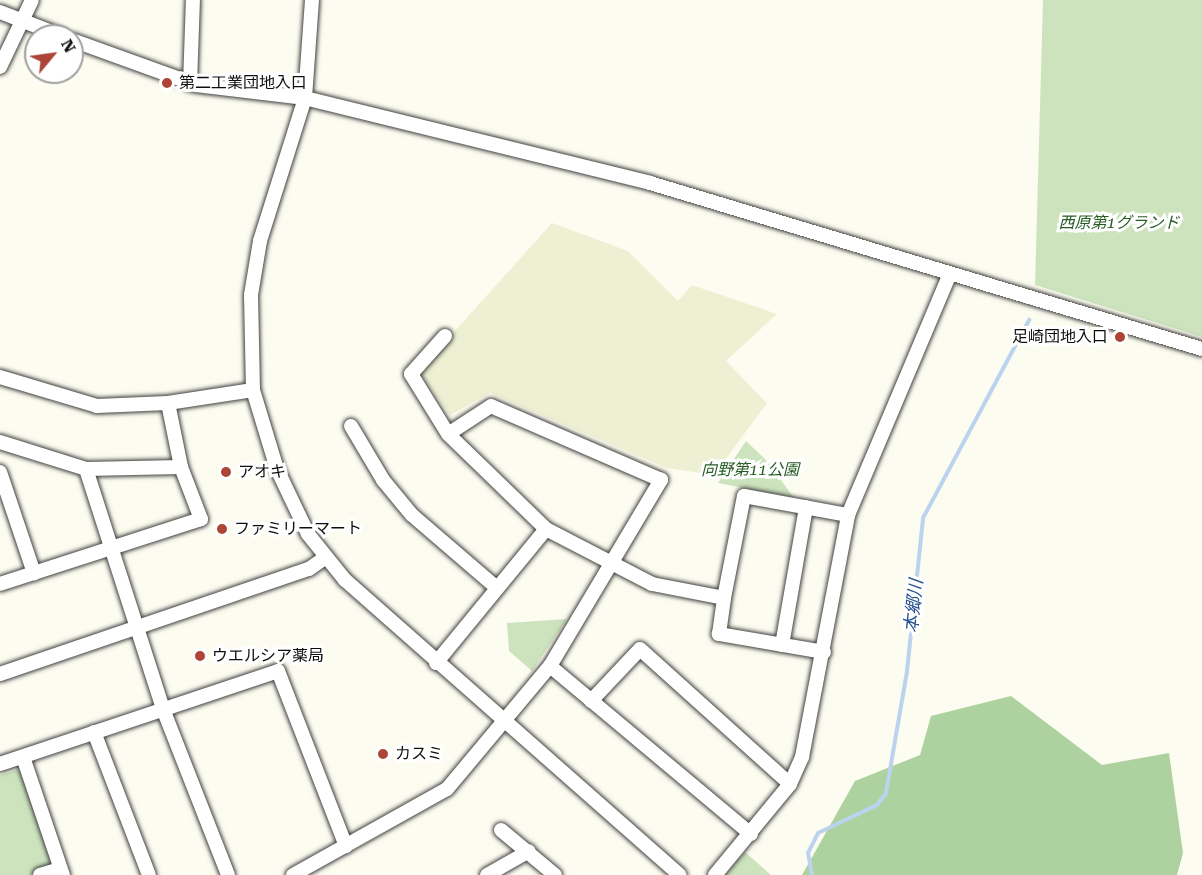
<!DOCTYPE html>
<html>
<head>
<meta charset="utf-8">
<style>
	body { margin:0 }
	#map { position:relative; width:1202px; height:875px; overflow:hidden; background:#fdfcf0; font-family:"Roboto Serif","Noto Sans JP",serif }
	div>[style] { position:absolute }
	.farmland>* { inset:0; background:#eef0d3 }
	.green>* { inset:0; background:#cce3be }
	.forest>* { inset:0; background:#aed29f }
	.stream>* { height:4px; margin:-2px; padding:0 2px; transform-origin:2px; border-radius:2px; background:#bbd3ee }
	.roads { filter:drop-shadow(0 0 2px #414141) drop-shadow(0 0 2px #414141) }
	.minor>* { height:14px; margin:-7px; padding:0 7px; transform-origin:7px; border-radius:7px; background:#fff }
	.dots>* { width:16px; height:16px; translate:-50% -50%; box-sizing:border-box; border:3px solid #fff; border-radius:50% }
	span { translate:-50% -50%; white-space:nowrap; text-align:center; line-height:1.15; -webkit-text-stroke:6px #fff; paint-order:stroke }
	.poi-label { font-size:16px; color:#0e0e0e }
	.left { translate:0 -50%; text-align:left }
	.right { translate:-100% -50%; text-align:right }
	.park-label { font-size:16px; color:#295d26; font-style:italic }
	.water-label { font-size:18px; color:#27528f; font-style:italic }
	.north { position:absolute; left:24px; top:24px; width:60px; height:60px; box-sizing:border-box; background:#fff; border:2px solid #9f9f9f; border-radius:50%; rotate:61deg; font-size:16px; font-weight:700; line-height:24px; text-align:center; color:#0e0e0e }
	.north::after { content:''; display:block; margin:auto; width:21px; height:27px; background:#ac4438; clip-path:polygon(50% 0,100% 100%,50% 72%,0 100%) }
</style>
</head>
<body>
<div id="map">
	<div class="farmland">
		<div style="clip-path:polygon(552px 223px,628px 251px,678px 301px,692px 285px,777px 314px,726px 361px,767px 403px,714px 475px,667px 468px,490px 393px,450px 415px,419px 371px)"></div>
	</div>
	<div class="green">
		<div style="clip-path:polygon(1043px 0,1202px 0,1202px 337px,1035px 285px)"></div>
		<div style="clip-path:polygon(746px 441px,767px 461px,794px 498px,718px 483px)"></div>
		<div style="clip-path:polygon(567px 619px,532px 671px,509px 651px,507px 623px)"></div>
		<div style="clip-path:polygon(17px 770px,23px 772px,52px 861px,48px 870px,31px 875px,0 875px,0 775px)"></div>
		<div style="clip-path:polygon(745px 852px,771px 875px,725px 875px)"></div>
	</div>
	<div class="forest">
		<div style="clip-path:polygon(1011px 696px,1102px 765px,1169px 753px,1183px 853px,1177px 875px,802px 875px,855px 781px,920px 755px,931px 716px)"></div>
	</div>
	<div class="stream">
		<div style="left:812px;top:875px;width:22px;rotate:-100deg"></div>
		<div style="left:808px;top:853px;width:22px;rotate:-63deg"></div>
		<div style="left:818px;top:833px;width:65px;rotate:-25.4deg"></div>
		<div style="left:877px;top:805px;width:15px;rotate:-53deg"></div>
		<div style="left:886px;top:793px;width:124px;rotate:-80.2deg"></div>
		<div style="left:907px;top:671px;width:154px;rotate:-84deg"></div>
		<div style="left:923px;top:518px;width:225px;rotate:-61.8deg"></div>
	</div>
	<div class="roads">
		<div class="minor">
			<div style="left:312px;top:0;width:98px;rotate:94.1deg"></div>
			<div style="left:305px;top:98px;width:150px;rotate:107.5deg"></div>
			<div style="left:260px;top:241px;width:55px;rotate:99.5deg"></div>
			<div style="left:251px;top:295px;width:95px;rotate:88.8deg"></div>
			<div style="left:253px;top:390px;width:83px;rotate:73.1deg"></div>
			<div style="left:277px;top:469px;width:72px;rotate:64.5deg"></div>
			<div style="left:308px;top:534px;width:59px;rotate:51.2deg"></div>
			<div style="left:345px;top:580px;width:446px;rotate:41.4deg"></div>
			<div style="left:0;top:12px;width:66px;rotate:21.2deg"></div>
			<div style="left:72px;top:40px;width:132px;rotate:19.9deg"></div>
			<div style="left:196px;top:85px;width:110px;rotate:6.8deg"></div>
			<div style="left:305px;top:98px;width:355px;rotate:13.8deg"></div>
			<div style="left:650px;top:183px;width:576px;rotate:16.74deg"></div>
			<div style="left:0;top:67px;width:74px;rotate:-64.5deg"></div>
			<div style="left:190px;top:84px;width:84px;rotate:-88deg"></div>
			<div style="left:445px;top:336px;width:51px;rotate:131.8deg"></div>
			<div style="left:411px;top:374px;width:70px;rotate:58.3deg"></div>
			<div style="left:448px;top:434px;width:136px;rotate:44.1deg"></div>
			<div style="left:546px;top:529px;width:119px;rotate:27.4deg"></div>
			<div style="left:652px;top:584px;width:73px;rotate:11deg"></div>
			<div style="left:0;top:377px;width:101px;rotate:16.6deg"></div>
			<div style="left:97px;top:406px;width:71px;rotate:-2.4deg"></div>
			<div style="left:168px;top:403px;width:65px;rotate:78.5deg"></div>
			<div style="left:181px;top:467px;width:56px;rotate:69deg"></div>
			<div style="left:201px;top:519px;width:211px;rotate:162.1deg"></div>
			<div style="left:168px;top:403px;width:86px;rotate:-8.7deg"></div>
			<div style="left:351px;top:426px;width:63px;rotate:59.3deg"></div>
			<div style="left:383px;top:480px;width:45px;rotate:50.4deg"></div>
			<div style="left:412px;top:515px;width:112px;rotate:40.7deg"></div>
			<div style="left:0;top:442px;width:90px;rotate:17.4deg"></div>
			<div style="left:86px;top:469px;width:95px;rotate:-1.2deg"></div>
			<div style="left:86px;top:469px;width:252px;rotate:72.2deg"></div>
			<div style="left:163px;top:709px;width:178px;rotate:68.6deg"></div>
			<div style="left:0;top:472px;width:107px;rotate:71.4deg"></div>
			<div style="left:782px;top:645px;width:140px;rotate:-80.1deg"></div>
			<div style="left:824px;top:652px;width:107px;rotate:-170.3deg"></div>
			<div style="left:719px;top:634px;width:36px;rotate:-82deg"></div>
			<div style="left:724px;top:598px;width:104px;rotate:-78.9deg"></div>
			<div style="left:744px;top:496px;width:106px;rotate:10.4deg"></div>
			<div style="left:436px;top:663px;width:173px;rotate:-50.6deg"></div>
			<div style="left:550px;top:666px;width:262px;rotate:39.9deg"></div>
			<div style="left:0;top:674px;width:326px;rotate:-18.8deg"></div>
			<div style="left:309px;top:569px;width:19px;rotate:-35deg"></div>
			<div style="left:591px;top:701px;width:71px;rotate:-46.7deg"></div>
			<div style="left:640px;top:649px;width:202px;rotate:42deg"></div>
			<div style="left:94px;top:732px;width:153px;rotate:69deg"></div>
			<div style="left:23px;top:757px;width:125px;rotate:71.3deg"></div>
			<div style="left:0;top:764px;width:293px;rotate:-18.5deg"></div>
			<div style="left:278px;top:671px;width:188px;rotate:68.8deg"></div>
			<div style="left:501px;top:830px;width:70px;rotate:39.8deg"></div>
			<div style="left:40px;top:875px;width:21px;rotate:-17deg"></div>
			<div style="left:293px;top:875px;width:176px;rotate:-29.2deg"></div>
			<div style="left:447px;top:789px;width:160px;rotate:-50.1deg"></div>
			<div style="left:550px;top:666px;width:217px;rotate:-59.2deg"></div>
			<div style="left:661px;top:480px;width:185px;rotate:-156.5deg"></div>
			<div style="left:491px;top:406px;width:51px;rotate:146.9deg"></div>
			<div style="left:487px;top:875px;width:48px;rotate:-29.7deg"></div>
			<div style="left:715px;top:875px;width:118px;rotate:-50.5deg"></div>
			<div style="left:790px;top:784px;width:30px;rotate:-66deg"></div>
			<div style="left:802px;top:757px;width:246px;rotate:-79.2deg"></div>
			<div style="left:848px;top:515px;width:262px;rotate:-67.1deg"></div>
		</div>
	</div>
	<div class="dots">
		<div style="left:167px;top:83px;background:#ac4438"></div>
		<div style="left:1120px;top:337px;background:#ac4438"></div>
		<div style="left:226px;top:472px;background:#ac4438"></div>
		<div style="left:222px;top:529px;background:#ac4438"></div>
		<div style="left:200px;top:656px;background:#ac4438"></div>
		<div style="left:383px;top:754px;background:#ac4438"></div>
	</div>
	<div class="poi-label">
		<span class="left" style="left:179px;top:83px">第二工業団地入口</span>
		<span class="right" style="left:1108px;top:337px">足崎団地入口</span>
		<span class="left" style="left:238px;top:472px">アオキ</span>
		<span class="left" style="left:234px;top:529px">ファミリーマート</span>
		<span class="left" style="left:212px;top:656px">ウエルシア薬局</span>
		<span class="left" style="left:395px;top:754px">カスミ</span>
	</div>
	<div class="park-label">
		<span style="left:1119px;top:223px">西原第1グランド</span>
		<span style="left:750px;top:470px">向野第11公園</span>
	</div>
	<div class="water-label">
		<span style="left:914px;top:606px;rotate:-84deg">本郷川</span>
	</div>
	<div class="north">N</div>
</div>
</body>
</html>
